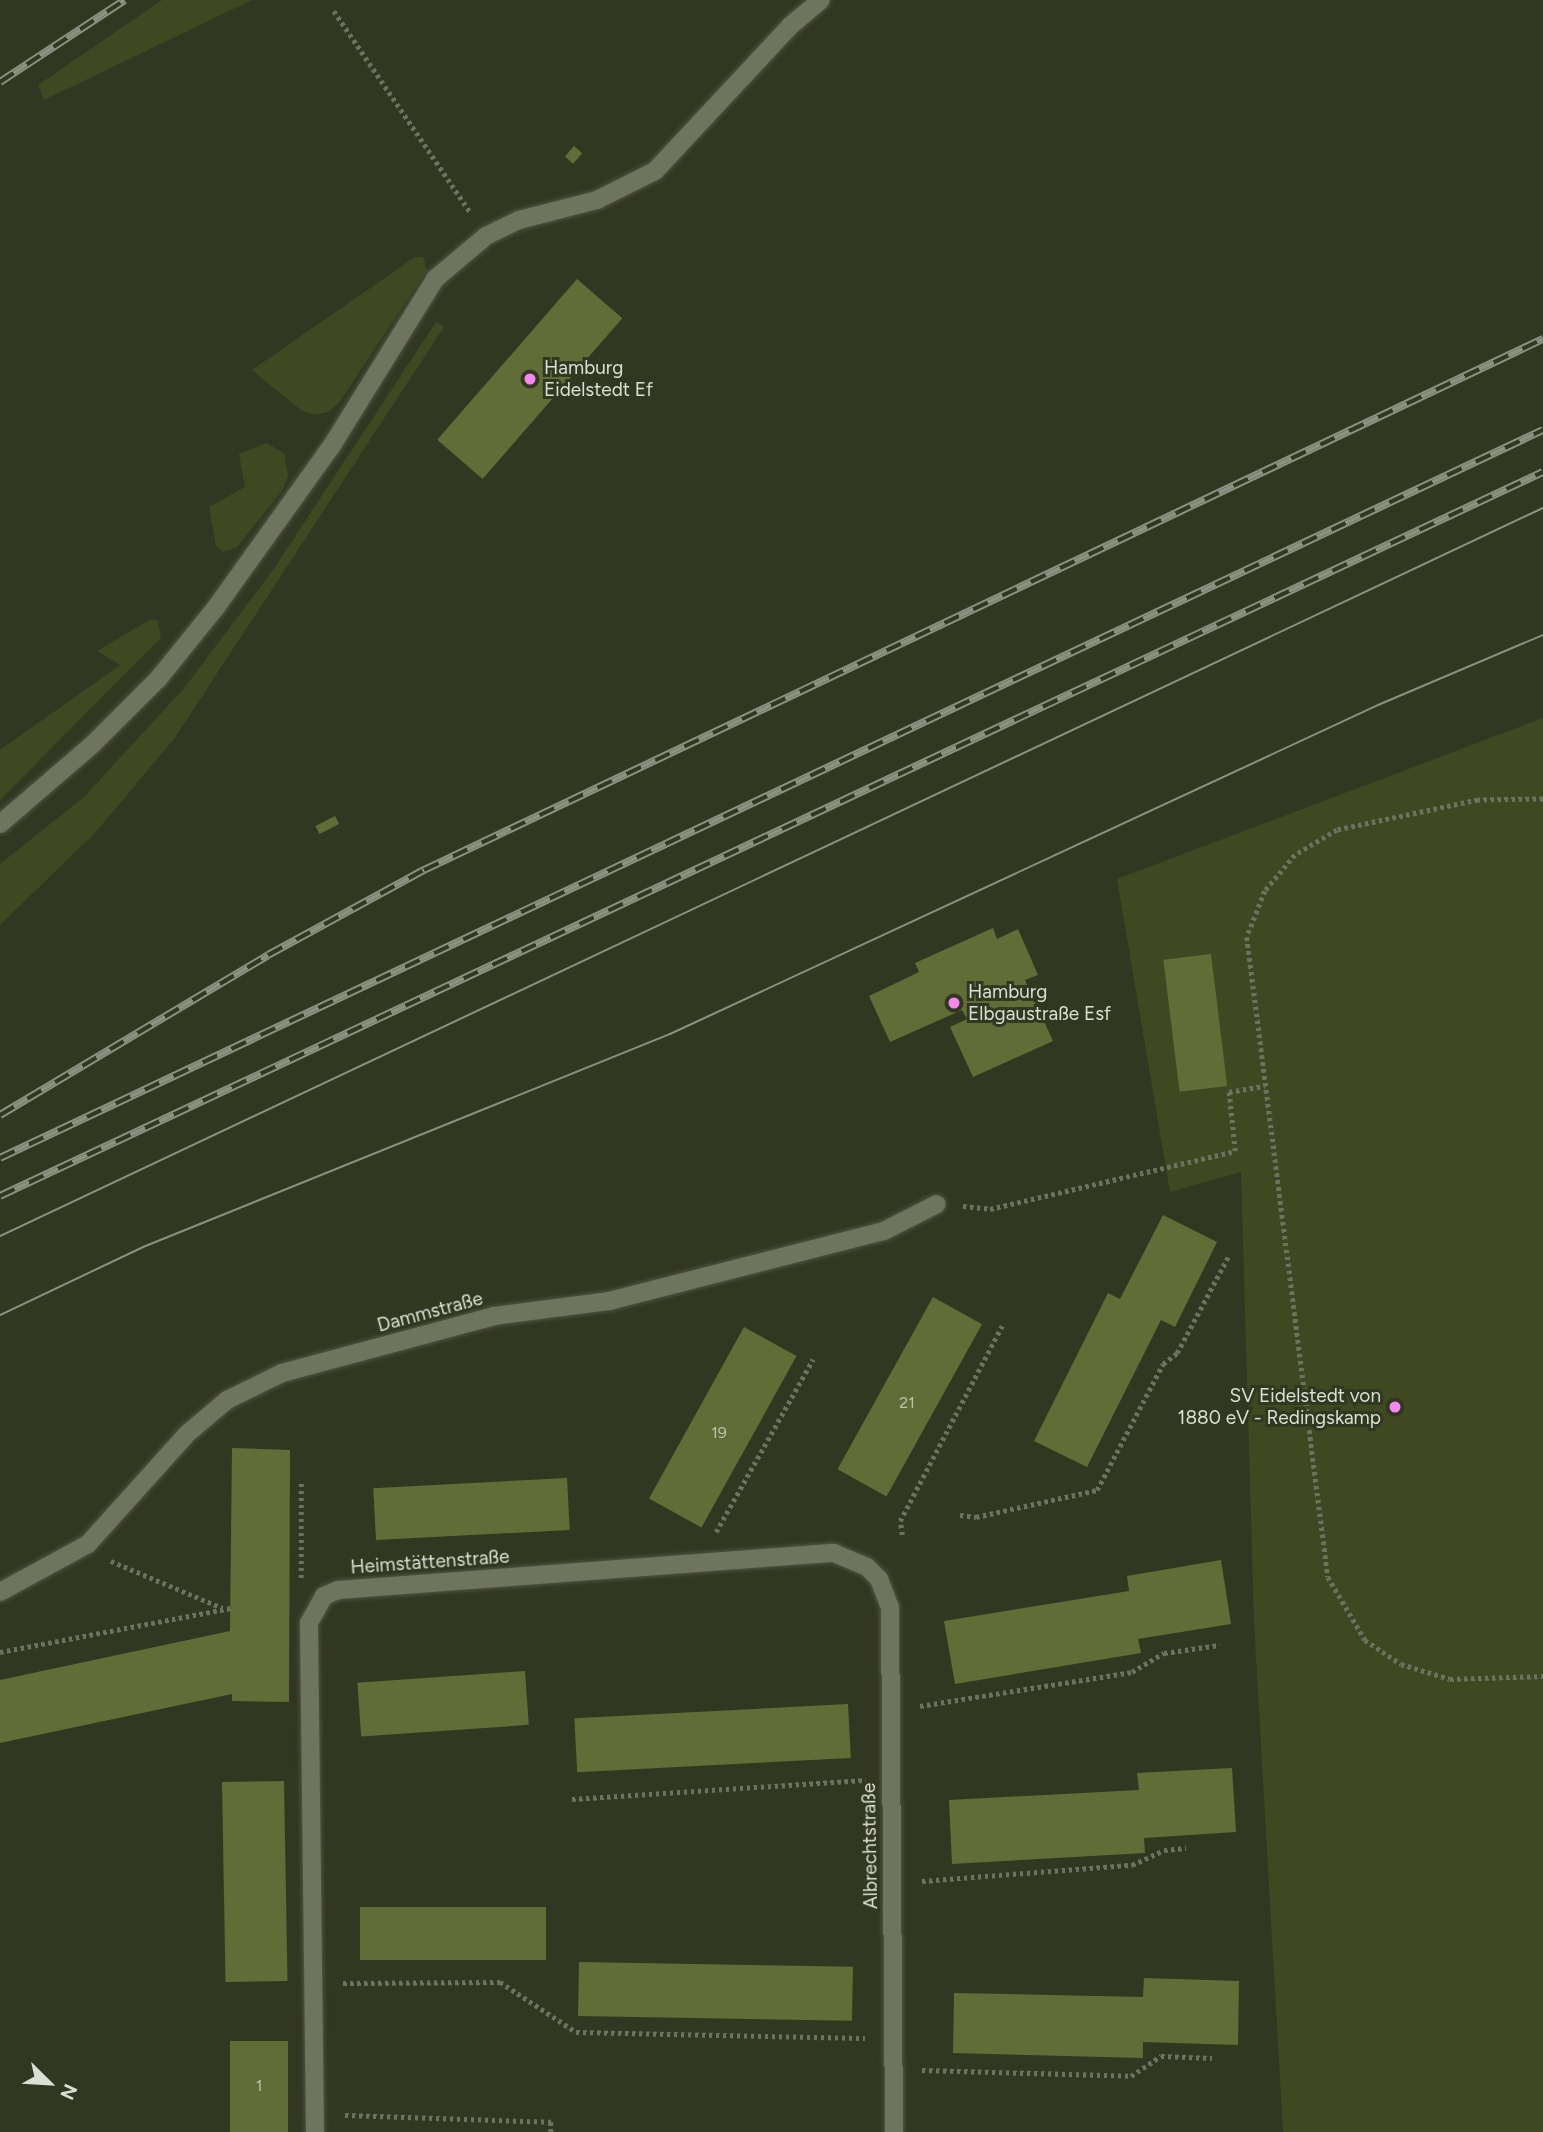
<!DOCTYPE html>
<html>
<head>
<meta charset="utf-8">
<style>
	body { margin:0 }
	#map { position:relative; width:1543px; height:2132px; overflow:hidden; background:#323722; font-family:Figtree,sans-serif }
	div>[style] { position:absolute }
	.green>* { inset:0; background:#3f4821 }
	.building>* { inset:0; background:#616d36; transform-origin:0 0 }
	.path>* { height:4.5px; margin-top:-2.25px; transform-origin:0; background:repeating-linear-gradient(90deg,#6d715f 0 3.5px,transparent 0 7px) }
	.roads { filter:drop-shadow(0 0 2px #505442) drop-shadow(0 0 2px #505442) }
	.service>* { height:18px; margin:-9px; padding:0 9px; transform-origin:9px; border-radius:9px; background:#6e745d }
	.minor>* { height:18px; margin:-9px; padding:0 9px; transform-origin:9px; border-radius:9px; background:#6e745d }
	.tram>* { height:2px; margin:-1px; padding:0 1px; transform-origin:1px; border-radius:1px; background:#8c9080 }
	.rail>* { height:8px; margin-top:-4px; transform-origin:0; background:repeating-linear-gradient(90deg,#323722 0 16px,#8c9080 0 32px); box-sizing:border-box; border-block:2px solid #8c9080 }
	.dots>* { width:19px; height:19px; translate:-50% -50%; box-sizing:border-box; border:4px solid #323722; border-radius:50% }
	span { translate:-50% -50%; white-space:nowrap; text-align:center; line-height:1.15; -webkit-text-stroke:6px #323722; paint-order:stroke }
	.number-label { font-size:16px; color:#bdc2ac }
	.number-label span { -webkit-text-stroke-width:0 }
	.poi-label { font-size:19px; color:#dcdfd3 }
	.left { translate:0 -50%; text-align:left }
	.right { translate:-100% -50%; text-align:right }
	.street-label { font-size:19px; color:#dcdfd3 }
	.north { position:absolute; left:14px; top:2048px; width:70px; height:70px; -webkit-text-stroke:5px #323722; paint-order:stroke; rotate:114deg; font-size:19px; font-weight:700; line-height:28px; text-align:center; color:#dcdfd3 }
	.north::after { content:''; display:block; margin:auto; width:24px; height:32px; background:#dcdfd3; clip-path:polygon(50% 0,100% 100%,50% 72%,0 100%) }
</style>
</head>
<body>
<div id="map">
	<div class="green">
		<div style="clip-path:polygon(162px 0,252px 0,44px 100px,38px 85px)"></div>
		<div style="clip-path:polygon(415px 257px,423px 257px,427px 270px,339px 403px,328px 412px,315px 415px,302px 411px,252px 370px)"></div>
		<div style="clip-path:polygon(436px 322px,444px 327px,174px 739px,94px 834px,0 925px,0 864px,84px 797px,185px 687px,273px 570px)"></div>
		<div style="clip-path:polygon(266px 443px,284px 453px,288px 476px,282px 491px,237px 547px,223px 552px,216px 546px,209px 507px,245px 487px,239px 454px)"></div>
		<div style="clip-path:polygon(151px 619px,158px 621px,161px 638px,0 800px,0 750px,120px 665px,97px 651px)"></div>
		<div style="clip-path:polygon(1543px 718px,1543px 2132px,1283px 2132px,1254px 1622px,1241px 1172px,1170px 1192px,1117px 879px)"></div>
	</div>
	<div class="building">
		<div style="left:574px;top:146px;width:11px;height:14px;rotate:41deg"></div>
		<div style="left:577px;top:279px;width:60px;height:213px;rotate:41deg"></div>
		<div style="left:335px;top:816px;width:9px;height:22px;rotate:63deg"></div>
		<div style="clip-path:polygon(993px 928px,997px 939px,1018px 929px,1038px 975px,1025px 980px,1053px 1041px,973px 1077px,950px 1027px,967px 1019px,962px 1010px,890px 1042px,869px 996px,919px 972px,915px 963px)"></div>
		<div style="left:1211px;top:954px;width:133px;height:48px;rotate:83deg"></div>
		<div style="clip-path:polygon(1163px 1215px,1217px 1242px,1175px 1327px,1161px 1320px,1087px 1467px,1034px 1441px,1108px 1293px,1120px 1299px)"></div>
		<div style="left:933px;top:1297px;width:56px;height:197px;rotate:29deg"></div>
		<div style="left:744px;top:1327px;width:60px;height:196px;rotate:29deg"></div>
		<div style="clip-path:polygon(232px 1448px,290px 1450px,289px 1702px,232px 1701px,232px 1694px,0 1743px,0 1680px,230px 1631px)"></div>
		<div style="left:567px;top:1478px;width:52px;height:194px;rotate:87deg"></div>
		<div style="clip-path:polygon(1221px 1560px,1231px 1624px,1138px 1639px,1141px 1653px,955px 1684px,944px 1621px,1129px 1591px,1127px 1576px)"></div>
		<div style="left:525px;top:1671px;width:54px;height:168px;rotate:86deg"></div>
		<div style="left:848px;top:1704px;width:54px;height:274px;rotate:87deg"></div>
		<div style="clip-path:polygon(1232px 1768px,1236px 1832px,1144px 1838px,1145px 1853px,952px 1864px,949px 1800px,1139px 1790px,1137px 1773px)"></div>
		<div style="left:284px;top:1781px;width:200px;height:62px;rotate:89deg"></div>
		<div style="left:546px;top:1907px;width:53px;height:186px;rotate:90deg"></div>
		<div style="left:579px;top:1962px;width:274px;height:54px;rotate:1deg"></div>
		<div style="clip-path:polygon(1144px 1978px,1239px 1981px,1238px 2045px,1143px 2042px,1143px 2058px,953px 2053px,954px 1993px,1143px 1997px)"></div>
		<div style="left:230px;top:2041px;width:58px;height:91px"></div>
	</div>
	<div class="path">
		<div style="left:334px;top:11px;width:244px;rotate:55.9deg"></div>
		<div style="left:1543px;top:799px;width:65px;rotate:179.1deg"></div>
		<div style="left:1478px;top:800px;width:144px;rotate:168deg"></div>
		<div style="left:1337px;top:830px;width:49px;rotate:149.2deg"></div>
		<div style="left:1295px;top:855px;width:47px;rotate:129.8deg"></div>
		<div style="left:1265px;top:891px;width:49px;rotate:111.4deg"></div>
		<div style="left:1247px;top:937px;width:645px;rotate:82.79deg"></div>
		<div style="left:1328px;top:1577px;width:73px;rotate:59.6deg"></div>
		<div style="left:1365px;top:1640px;width:43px;rotate:33.7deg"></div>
		<div style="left:1401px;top:1664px;width:51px;rotate:17deg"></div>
		<div style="left:1450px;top:1679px;width:93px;rotate:-1.8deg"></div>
		<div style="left:963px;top:1206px;width:27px;rotate:6deg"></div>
		<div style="left:990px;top:1209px;width:252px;rotate:-13.3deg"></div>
		<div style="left:1235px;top:1151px;width:59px;rotate:-95.8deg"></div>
		<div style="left:1229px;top:1092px;width:36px;rotate:-10deg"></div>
		<div style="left:960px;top:1515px;width:16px;rotate:7deg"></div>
		<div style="left:976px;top:1517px;width:124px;rotate:-12.6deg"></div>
		<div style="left:1097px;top:1490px;width:142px;rotate:-62.4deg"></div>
		<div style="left:1163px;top:1364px;width:18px;rotate:-38deg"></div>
		<div style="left:1177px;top:1353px;width:109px;rotate:-62deg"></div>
		<div style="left:716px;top:1532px;width:198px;rotate:-60.7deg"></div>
		<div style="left:902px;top:1535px;width:14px;rotate:-98deg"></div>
		<div style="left:900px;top:1521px;width:220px;rotate:-62.4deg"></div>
		<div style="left:111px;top:1561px;width:121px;rotate:22.9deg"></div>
		<div style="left:301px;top:1578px;width:95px;rotate:-90deg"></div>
		<div style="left:0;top:1652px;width:235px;rotate:-10.8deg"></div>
		<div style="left:920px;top:1706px;width:215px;rotate:-9.1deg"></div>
		<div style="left:1132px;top:1672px;width:37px;rotate:-31deg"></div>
		<div style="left:1164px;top:1653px;width:56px;rotate:-8.3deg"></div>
		<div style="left:572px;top:1799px;width:294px;rotate:-3.7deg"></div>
		<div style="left:922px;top:1881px;width:211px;rotate:-4.4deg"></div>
		<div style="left:1132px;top:1865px;width:35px;rotate:-25deg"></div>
		<div style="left:1164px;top:1850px;width:22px;rotate:-5deg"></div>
		<div style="left:343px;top:1983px;width:157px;rotate:-0.4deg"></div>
		<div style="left:500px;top:1982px;width:91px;rotate:33.3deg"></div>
		<div style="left:576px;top:2032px;width:289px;rotate:1.2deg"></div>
		<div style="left:922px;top:2070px;width:209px;rotate:1.6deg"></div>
		<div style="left:1131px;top:2076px;width:36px;rotate:-34deg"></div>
		<div style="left:1161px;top:2056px;width:51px;rotate:2.2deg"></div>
		<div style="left:345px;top:2115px;width:206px;rotate:1.9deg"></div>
		<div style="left:551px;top:2122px;width:10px;rotate:90deg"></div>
	</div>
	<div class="roads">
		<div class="service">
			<div style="left:0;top:824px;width:121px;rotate:-40.7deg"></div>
			<div style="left:92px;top:745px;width:95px;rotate:-45deg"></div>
			<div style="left:159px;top:678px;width:92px;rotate:-51.1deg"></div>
			<div style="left:217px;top:606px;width:196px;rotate:-54.4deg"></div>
			<div style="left:331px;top:447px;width:198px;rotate:-58.2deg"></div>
			<div style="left:435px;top:279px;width:67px;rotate:-40.1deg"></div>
			<div style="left:486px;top:236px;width:37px;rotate:-26deg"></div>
			<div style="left:519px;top:220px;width:81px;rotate:-14.4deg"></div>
			<div style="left:597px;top:200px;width:65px;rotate:-26.6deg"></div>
			<div style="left:655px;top:171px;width:198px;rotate:-47deg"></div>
			<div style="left:790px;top:26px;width:40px;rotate:-40deg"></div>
		</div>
		<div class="minor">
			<div style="left:0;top:1592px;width:100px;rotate:-28.6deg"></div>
			<div style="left:88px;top:1544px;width:149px;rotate:-48deg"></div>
			<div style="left:188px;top:1433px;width:51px;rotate:-40.2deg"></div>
			<div style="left:227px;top:1400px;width:61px;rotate:-26.1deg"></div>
			<div style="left:282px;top:1373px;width:220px;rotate:-15deg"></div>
			<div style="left:494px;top:1316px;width:116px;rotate:-7.4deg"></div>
			<div style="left:609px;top:1301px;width:284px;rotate:-14.3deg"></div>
			<div style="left:884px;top:1231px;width:59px;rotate:-27deg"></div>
			<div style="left:315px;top:2132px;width:509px;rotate:-90.68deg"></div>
			<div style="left:309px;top:1623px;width:31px;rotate:-61deg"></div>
			<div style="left:324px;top:1596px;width:15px;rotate:-23deg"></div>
			<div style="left:338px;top:1590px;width:497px;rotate:-4.3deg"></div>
			<div style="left:834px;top:1553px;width:36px;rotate:23deg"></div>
			<div style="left:867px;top:1567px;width:17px;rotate:45deg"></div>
			<div style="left:879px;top:1579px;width:30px;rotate:69deg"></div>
			<div style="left:890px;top:1607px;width:525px;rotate:89.56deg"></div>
		</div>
	</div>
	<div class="tram">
		<div style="left:0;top:1236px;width:1706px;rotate:-25.26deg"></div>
		<div style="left:0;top:1315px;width:158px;rotate:-25.4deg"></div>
		<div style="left:143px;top:1247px;width:568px;rotate:-22.01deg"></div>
		<div style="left:670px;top:1034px;width:781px;rotate:-24.92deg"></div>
		<div style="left:1378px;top:705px;width:179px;rotate:-23deg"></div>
	</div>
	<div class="rail">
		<div style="left:0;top:82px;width:149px;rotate:-33.3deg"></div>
		<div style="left:0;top:1115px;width:312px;rotate:-30.8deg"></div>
		<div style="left:268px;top:955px;width:178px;rotate:-28.6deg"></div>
		<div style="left:424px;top:870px;width:1239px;rotate:-25.39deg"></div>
		<div style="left:0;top:1158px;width:1706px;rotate:-25.26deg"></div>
		<div style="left:0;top:1196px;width:1704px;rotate:-25.14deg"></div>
	</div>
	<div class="dots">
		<div style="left:530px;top:379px;background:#f689ee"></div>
		<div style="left:954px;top:1003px;background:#f689ee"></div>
		<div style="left:1395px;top:1407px;background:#f689ee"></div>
	</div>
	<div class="number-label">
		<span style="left:907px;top:1403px">21</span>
		<span style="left:719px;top:1433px">19</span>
		<span style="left:259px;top:2086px">1</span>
	</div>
	<div class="poi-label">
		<span class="left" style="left:544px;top:379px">Hamburg<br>Eidelstedt Ef</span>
		<span class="left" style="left:968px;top:1003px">Hamburg<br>Elbgaustraße Esf</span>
		<span class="right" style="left:1381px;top:1407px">SV Eidelstedt von<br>1880 eV - Redingskamp</span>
	</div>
	<div class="street-label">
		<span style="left:430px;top:1312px;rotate:-15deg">Dammstraße</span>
		<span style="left:430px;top:1562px;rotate:-4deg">Heimstättenstraße</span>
		<span style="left:870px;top:1846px;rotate:-91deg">Albrechtstraße</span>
	</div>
	<div class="north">N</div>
</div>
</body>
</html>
